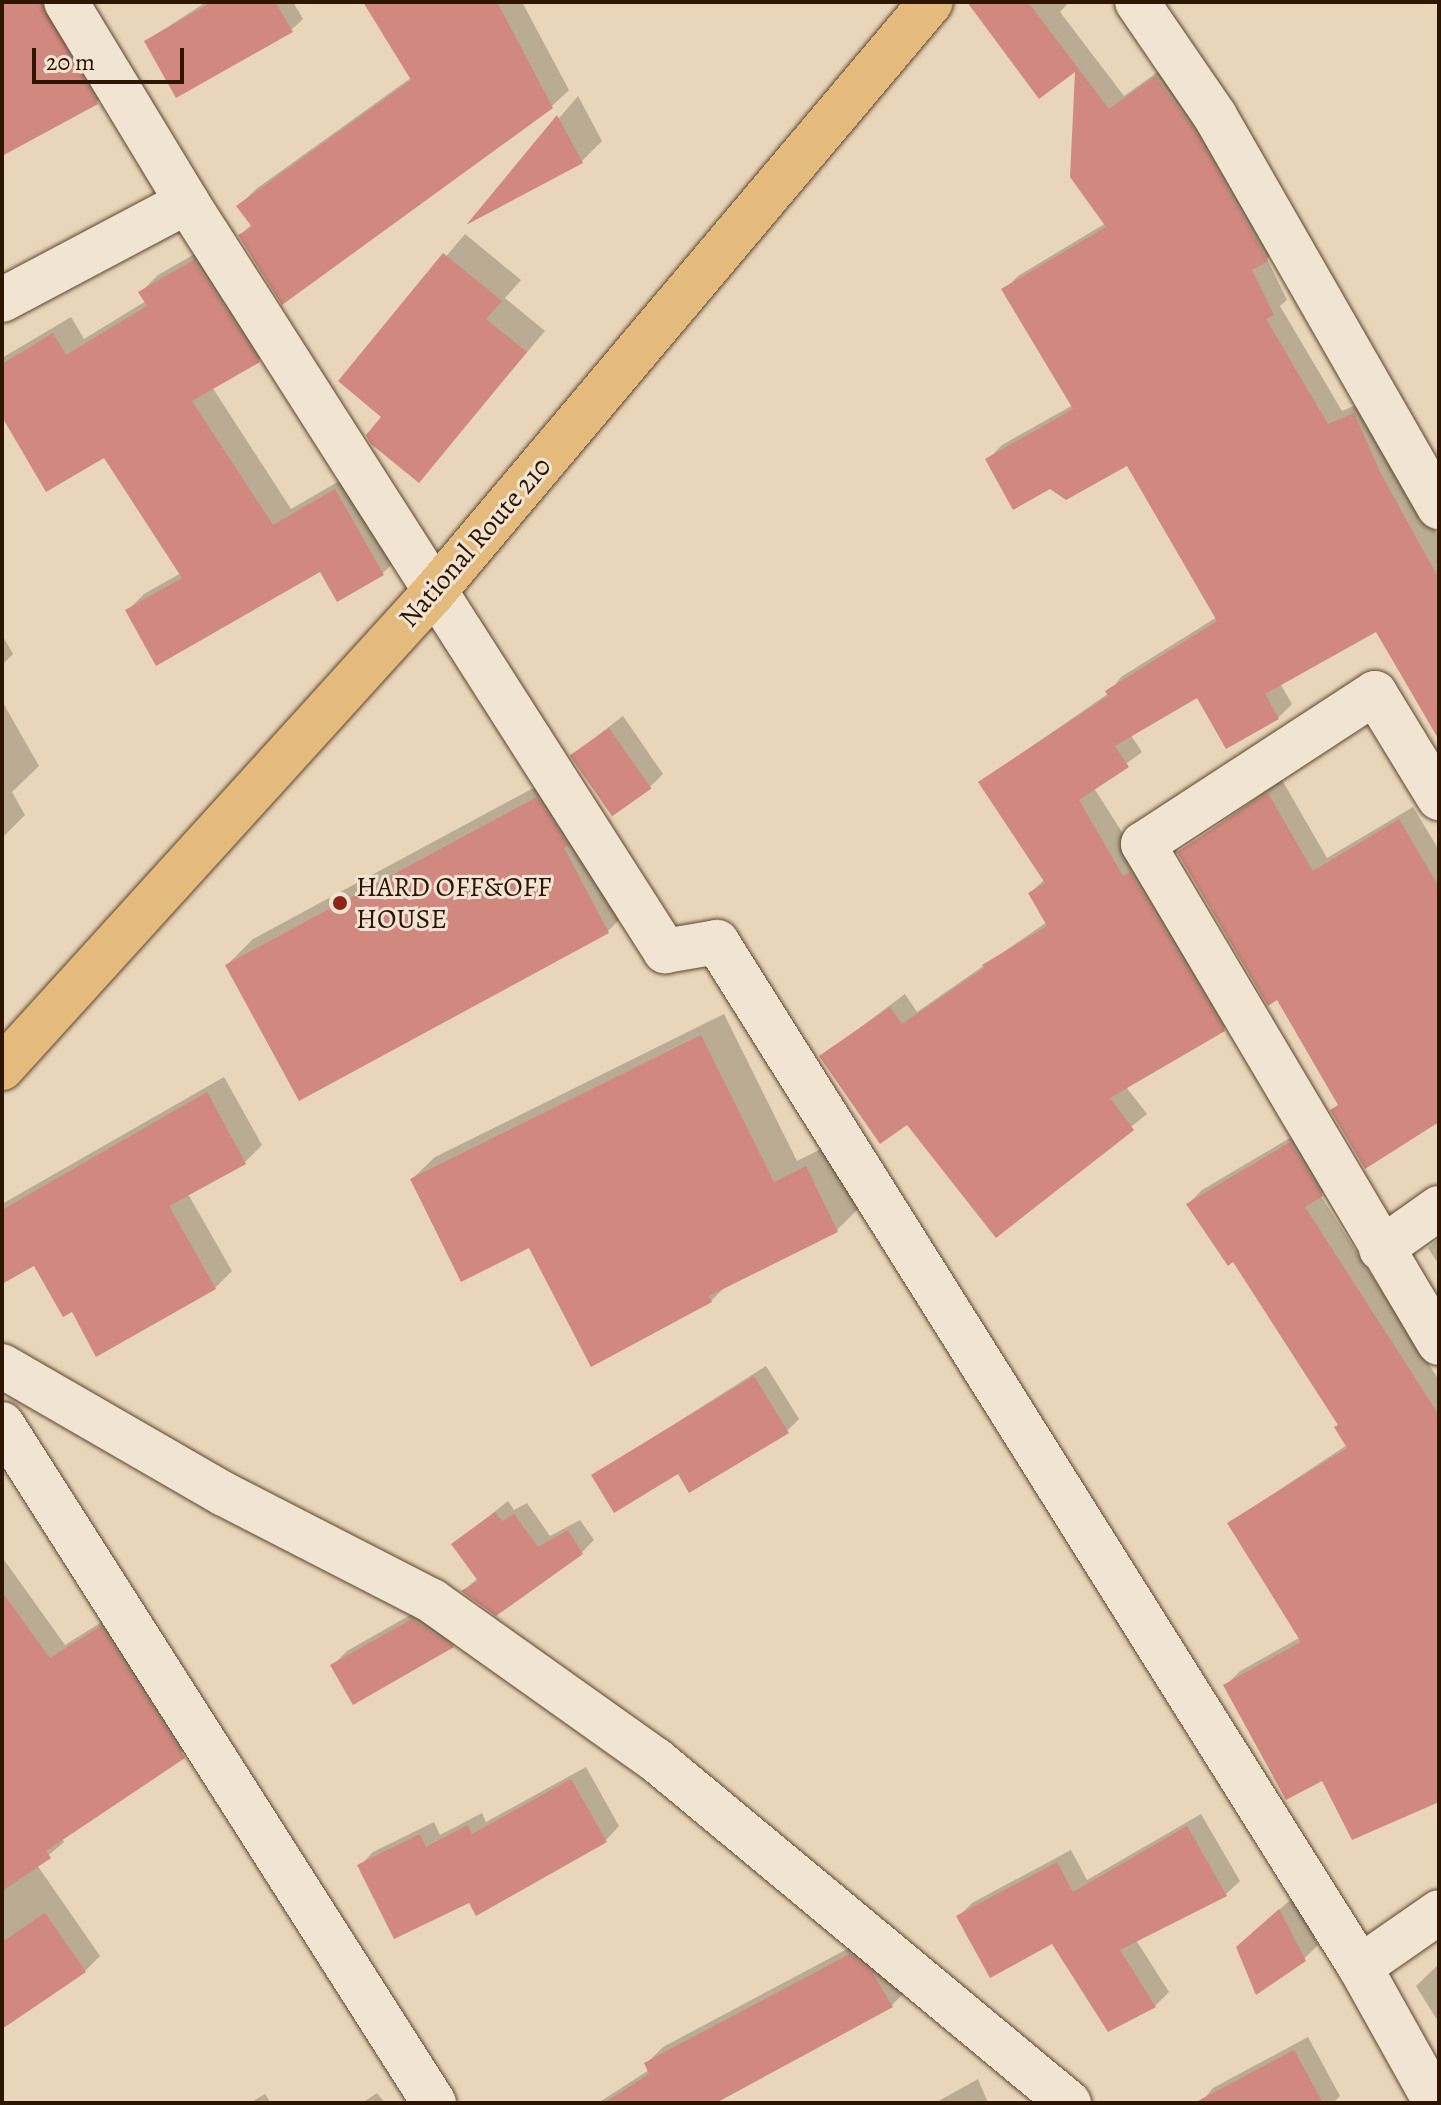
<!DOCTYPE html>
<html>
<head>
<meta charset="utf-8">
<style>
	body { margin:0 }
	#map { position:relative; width:1441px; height:2105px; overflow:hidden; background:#e9d6ba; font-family:Alegreya,serif }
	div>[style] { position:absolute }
	.shadow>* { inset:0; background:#0003 }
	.building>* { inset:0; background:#d08880; transform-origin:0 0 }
	.roads { filter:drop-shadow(0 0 2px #5d452e) drop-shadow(0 0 2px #5d452e) }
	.minor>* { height:44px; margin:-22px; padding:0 22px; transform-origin:22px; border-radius:22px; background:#f1e4d2 }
	.trunk>* { height:44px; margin:-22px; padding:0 22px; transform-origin:22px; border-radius:22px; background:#e4bb7d }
	.dots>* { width:22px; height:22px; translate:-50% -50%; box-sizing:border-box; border:4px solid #f1e4d2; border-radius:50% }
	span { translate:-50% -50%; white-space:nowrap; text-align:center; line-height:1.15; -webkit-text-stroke:6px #f1e4d2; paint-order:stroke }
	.street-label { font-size:28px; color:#2e1500 }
	.poi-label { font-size:28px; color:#2e1500 }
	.left { translate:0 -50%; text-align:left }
	.frame { position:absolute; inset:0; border:4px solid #2e1500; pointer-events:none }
	.scale { position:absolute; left:32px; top:48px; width:152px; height:36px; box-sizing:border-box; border:4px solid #2e1500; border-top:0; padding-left:10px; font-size:24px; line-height:28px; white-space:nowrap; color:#2e1500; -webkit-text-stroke:6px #f1e4d2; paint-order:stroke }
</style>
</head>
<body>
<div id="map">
	<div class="shadow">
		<div style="clip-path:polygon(2px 2px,57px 2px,110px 89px,97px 102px,5px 152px)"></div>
		<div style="clip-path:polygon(206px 2px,293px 2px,303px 19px,291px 30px,146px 41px)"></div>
		<div style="clip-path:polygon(369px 2px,522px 2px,569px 90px,552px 106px,240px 235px,252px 224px,239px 206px,256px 189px,412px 77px)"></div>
		<div style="clip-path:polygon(969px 2px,1069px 2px,1060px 12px,1124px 96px,1170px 63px,1281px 245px,1267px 259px,1287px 300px,1280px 306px,1342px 411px,1368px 400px,1394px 458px,1439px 538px,1439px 736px,1377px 629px,1280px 683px,1292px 704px,1278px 718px,1198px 695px,1130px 734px,1142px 752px,1094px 788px,1238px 1015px,1224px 1029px,1126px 1087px,1147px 1114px,996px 1235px,908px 1122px,822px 1056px,905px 994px,917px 1012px,1047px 922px,1030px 893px,1045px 879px,980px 782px,1109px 693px,1121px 677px,1217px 617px,1128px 464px,1050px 487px,988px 459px,1002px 445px,1073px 405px,1004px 290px,1018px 276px,1106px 223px,1077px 68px)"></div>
		<div style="clip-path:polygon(578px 96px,602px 141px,581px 162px,475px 217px)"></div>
		<div style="clip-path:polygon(465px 234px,521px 280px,505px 298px,545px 331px,419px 480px,384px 416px,341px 381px)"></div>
		<div style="clip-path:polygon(212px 244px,276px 344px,258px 361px,212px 387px,291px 509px,353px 473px,400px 556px,383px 573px,320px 570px,127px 611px,144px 594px,181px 573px,105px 455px,2px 413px,2px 358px,71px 317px,84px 339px,146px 301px,141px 292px,158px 275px)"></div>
		<div style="clip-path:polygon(2px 635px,13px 654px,2px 665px)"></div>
		<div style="clip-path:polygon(2px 701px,39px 766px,12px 792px,25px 815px,2px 838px)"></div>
		<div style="clip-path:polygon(623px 716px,663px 774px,649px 788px,572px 755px)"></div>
		<div style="clip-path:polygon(563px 772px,634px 905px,608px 931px,299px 1098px,227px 965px,253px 939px)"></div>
		<div style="clip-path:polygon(1282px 780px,1327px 858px,1413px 807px,1439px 850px,1439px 1123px,1340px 1103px,1278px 997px,1179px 852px)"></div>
		<div style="clip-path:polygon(724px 1014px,797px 1161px,829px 1145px,860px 1207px,837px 1230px,728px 1284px,711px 1301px,412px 1179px,435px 1157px)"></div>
		<div style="clip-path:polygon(224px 1077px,262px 1145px,245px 1162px,188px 1194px,232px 1271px,215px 1288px,72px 1309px,35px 1263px,2px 1281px,2px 1204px)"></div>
		<div style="clip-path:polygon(1305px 1129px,1335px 1180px,1320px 1195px,1439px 1380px,1439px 1800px,1322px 1778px,1226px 1685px,1240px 1671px,1301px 1637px,1229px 1523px,1347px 1445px,1340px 1424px,1234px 1259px,1188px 1204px,1202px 1190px)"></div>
		<div style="clip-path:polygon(1439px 1238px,1439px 1265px,1428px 1248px)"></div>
		<div style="clip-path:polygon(766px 1366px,799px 1419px,787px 1431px,679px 1471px,594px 1475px)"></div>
		<div style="clip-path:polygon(508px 1501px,514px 1510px,527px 1503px,550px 1536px,580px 1520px,594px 1540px,581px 1553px,464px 1590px,478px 1578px,454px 1544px)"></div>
		<div style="clip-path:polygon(2px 1557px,65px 1645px,116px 1613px,198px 1741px,62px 1838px,64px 1842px,37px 1865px,100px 1956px,85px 1971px,2px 2014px)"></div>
		<div style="clip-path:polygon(426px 1606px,466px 1633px,453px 1646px,353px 1702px,333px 1665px,347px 1651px)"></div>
		<div style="clip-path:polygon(586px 1767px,619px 1826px,606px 1840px,470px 1900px,360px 1866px,373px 1852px,434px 1822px,440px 1835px,482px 1813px,486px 1822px)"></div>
		<div style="clip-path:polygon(1201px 1814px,1240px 1881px,1226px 1894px,1136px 1940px,1169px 1992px,1155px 2006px,1053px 1941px,959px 1916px,972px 1903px,1071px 1850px,1087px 1880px)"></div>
		<div style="clip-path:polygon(1294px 1897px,1318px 1945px,1304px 1959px,1252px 1933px)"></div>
		<div style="clip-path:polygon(868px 1938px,909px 1988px,892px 2005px,712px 2103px,598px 2103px,649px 2070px,646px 2064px,663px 2047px)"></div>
		<div style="clip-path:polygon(1439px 1964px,1439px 2023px,1416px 1986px)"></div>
		<div style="clip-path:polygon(1308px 2037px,1340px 2096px,1333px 2103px,1200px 2103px,1213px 2088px)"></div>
		<div style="clip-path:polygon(978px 2079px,988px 2103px,935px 2103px)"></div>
		<div style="clip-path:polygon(377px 2093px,385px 2103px,362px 2103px)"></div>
		<div style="clip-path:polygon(265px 2094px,271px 2103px,250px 2103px)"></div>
	</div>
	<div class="building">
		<div style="clip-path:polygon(2px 2px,41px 2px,98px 104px,2px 156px)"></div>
		<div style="clip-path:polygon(212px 2px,275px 2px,293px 32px,176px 98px,144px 41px)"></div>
		<div style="clip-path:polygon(363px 2px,497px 2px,553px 108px,282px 305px,238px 235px,252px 227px,236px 206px,411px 80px)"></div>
		<div style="clip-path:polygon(967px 2px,1028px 2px,1109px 109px,1155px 76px,1197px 134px,1268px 261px,1252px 270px,1274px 315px,1266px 319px,1328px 424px,1354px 413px,1380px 472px,1439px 579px,1439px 740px,1376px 632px,1265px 694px,1279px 719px,1226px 749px,1197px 698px,1115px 746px,1129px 767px,1079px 800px,1123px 876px,1130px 872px,1225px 1031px,1110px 1098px,1134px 1130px,996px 1238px,907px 1125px,880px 1144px,819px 1056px,890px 1007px,902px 1024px,984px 968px,982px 965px,1047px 926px,1028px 893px,1045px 883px,978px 782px,1108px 696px,1105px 691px,1217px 621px,1127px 466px,1066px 500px,1050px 489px,1013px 510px,985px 459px,1073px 409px,1001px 289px,1106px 227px,1070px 177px,1075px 72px,1039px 99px)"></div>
		<div style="clip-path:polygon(557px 115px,583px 163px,468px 224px,467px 224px)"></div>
		<div style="clip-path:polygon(443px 253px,502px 301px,486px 319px,527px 352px,419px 483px,371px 444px,366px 435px,381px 417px,338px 381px)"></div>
		<div style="clip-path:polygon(194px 260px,260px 362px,192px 401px,273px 525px,335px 489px,384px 575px,337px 602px,320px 572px,156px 666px,125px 610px,182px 578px,104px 458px,46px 492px,2px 417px,2px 364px,53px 333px,66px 355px,147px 306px,138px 292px)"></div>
		<div style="left:609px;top:728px;width:74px;height:48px;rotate:55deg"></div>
		<div style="clip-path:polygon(1268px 793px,1313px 871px,1399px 819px,1439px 887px,1439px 1122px,1365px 1169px,1330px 1110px,1338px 1105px,1277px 1000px,1268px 1006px,1177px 852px)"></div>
		<div style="clip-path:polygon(537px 797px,568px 845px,564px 848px,609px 933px,299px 1101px,225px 965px)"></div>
		<div style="clip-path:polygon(701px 1035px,774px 1182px,806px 1166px,838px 1232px,709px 1296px,712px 1302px,591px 1367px,529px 1248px,461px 1282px,410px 1179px)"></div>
		<div style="clip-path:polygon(207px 1092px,246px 1164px,169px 1206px,216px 1289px,96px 1357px,72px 1312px,63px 1317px,34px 1266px,2px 1284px,2px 1210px)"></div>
		<div style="clip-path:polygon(1290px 1142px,1323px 1196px,1305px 1207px,1439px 1415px,1439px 1802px,1352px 1840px,1322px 1781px,1286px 1800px,1223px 1685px,1301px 1642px,1227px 1523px,1347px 1448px,1334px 1427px,1338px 1425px,1233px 1262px,1228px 1266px,1186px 1204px)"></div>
		<div style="clip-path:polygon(754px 1376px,789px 1433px,689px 1493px,678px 1474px,614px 1513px,591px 1475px)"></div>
		<div style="clip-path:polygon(495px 1512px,502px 1521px,514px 1514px,538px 1547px,568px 1530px,583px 1554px,496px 1616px,461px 1591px,478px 1581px,451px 1544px)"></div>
		<div style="clip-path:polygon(2px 1592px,50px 1658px,101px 1626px,185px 1758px,46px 1851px,51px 1858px,2px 1891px)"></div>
		<div style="clip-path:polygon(412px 1619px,454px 1647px,353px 1705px,330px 1665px)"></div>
		<div style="clip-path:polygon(571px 1779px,607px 1842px,476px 1916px,469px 1903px,394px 1939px,357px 1865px,420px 1834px,426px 1847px,468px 1825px,472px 1834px)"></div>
		<div style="clip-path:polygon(1187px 1826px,1227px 1896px,1120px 1950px,1156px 2007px,1108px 2032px,1052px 1944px,990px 1978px,956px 1916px,1057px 1862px,1073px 1892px)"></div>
		<div style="clip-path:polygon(1279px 1909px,1306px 1961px,1256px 1995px,1236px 1947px)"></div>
		<div style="clip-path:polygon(45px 1913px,86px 1972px,2px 2029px,2px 1942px)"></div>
		<div style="clip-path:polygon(850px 1954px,872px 1972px,893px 2007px,716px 2103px,604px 2103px,649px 2074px,644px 2063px)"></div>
		<div style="clip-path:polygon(1294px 2050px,1323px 2103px,1194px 2103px)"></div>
	</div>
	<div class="roads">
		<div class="minor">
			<div style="left:66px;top:2px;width:234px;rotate:58.8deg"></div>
			<div style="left:187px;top:202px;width:889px;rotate:57.45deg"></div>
			<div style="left:665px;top:951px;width:53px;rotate:-9.8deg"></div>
			<div style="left:717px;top:942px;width:1210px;rotate:57.9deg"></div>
			<div style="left:1360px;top:1967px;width:156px;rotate:60.8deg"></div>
			<div style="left:1137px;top:2px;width:138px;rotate:55.6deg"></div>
			<div style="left:1215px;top:116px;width:451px;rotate:60.2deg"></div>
			<div style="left:2px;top:300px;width:209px;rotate:-27.9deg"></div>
			<div style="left:1439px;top:798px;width:123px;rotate:-121.4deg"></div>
			<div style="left:1375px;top:693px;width:277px;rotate:146.9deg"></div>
			<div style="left:1143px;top:844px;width:580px;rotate:59.32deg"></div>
			<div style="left:1381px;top:1249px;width:71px;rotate:-35.3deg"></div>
			<div style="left:2px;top:1366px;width:256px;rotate:30deg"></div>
			<div style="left:224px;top:1494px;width:234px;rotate:27.2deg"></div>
			<div style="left:432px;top:1601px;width:275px;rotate:35.4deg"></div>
			<div style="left:656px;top:1760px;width:537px;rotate:39.71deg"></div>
			<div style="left:2px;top:1424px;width:805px;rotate:57.53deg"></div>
			<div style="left:1360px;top:1967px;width:96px;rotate:-34.8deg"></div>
		</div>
		<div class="trunk">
			<div style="left:2px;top:1068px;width:643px;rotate:-47.77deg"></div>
			<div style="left:434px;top:592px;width:771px;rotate:-49.89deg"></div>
		</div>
	</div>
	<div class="dots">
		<div style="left:340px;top:903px;background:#8f2418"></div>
	</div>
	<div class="street-label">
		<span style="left:475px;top:542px;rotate:-49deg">National Route 210</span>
	</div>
	<div class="poi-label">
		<span class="left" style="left:356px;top:903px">HARD OFF&amp;OFF<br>HOUSE</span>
	</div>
	<div class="frame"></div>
	<div class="scale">20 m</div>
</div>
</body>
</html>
